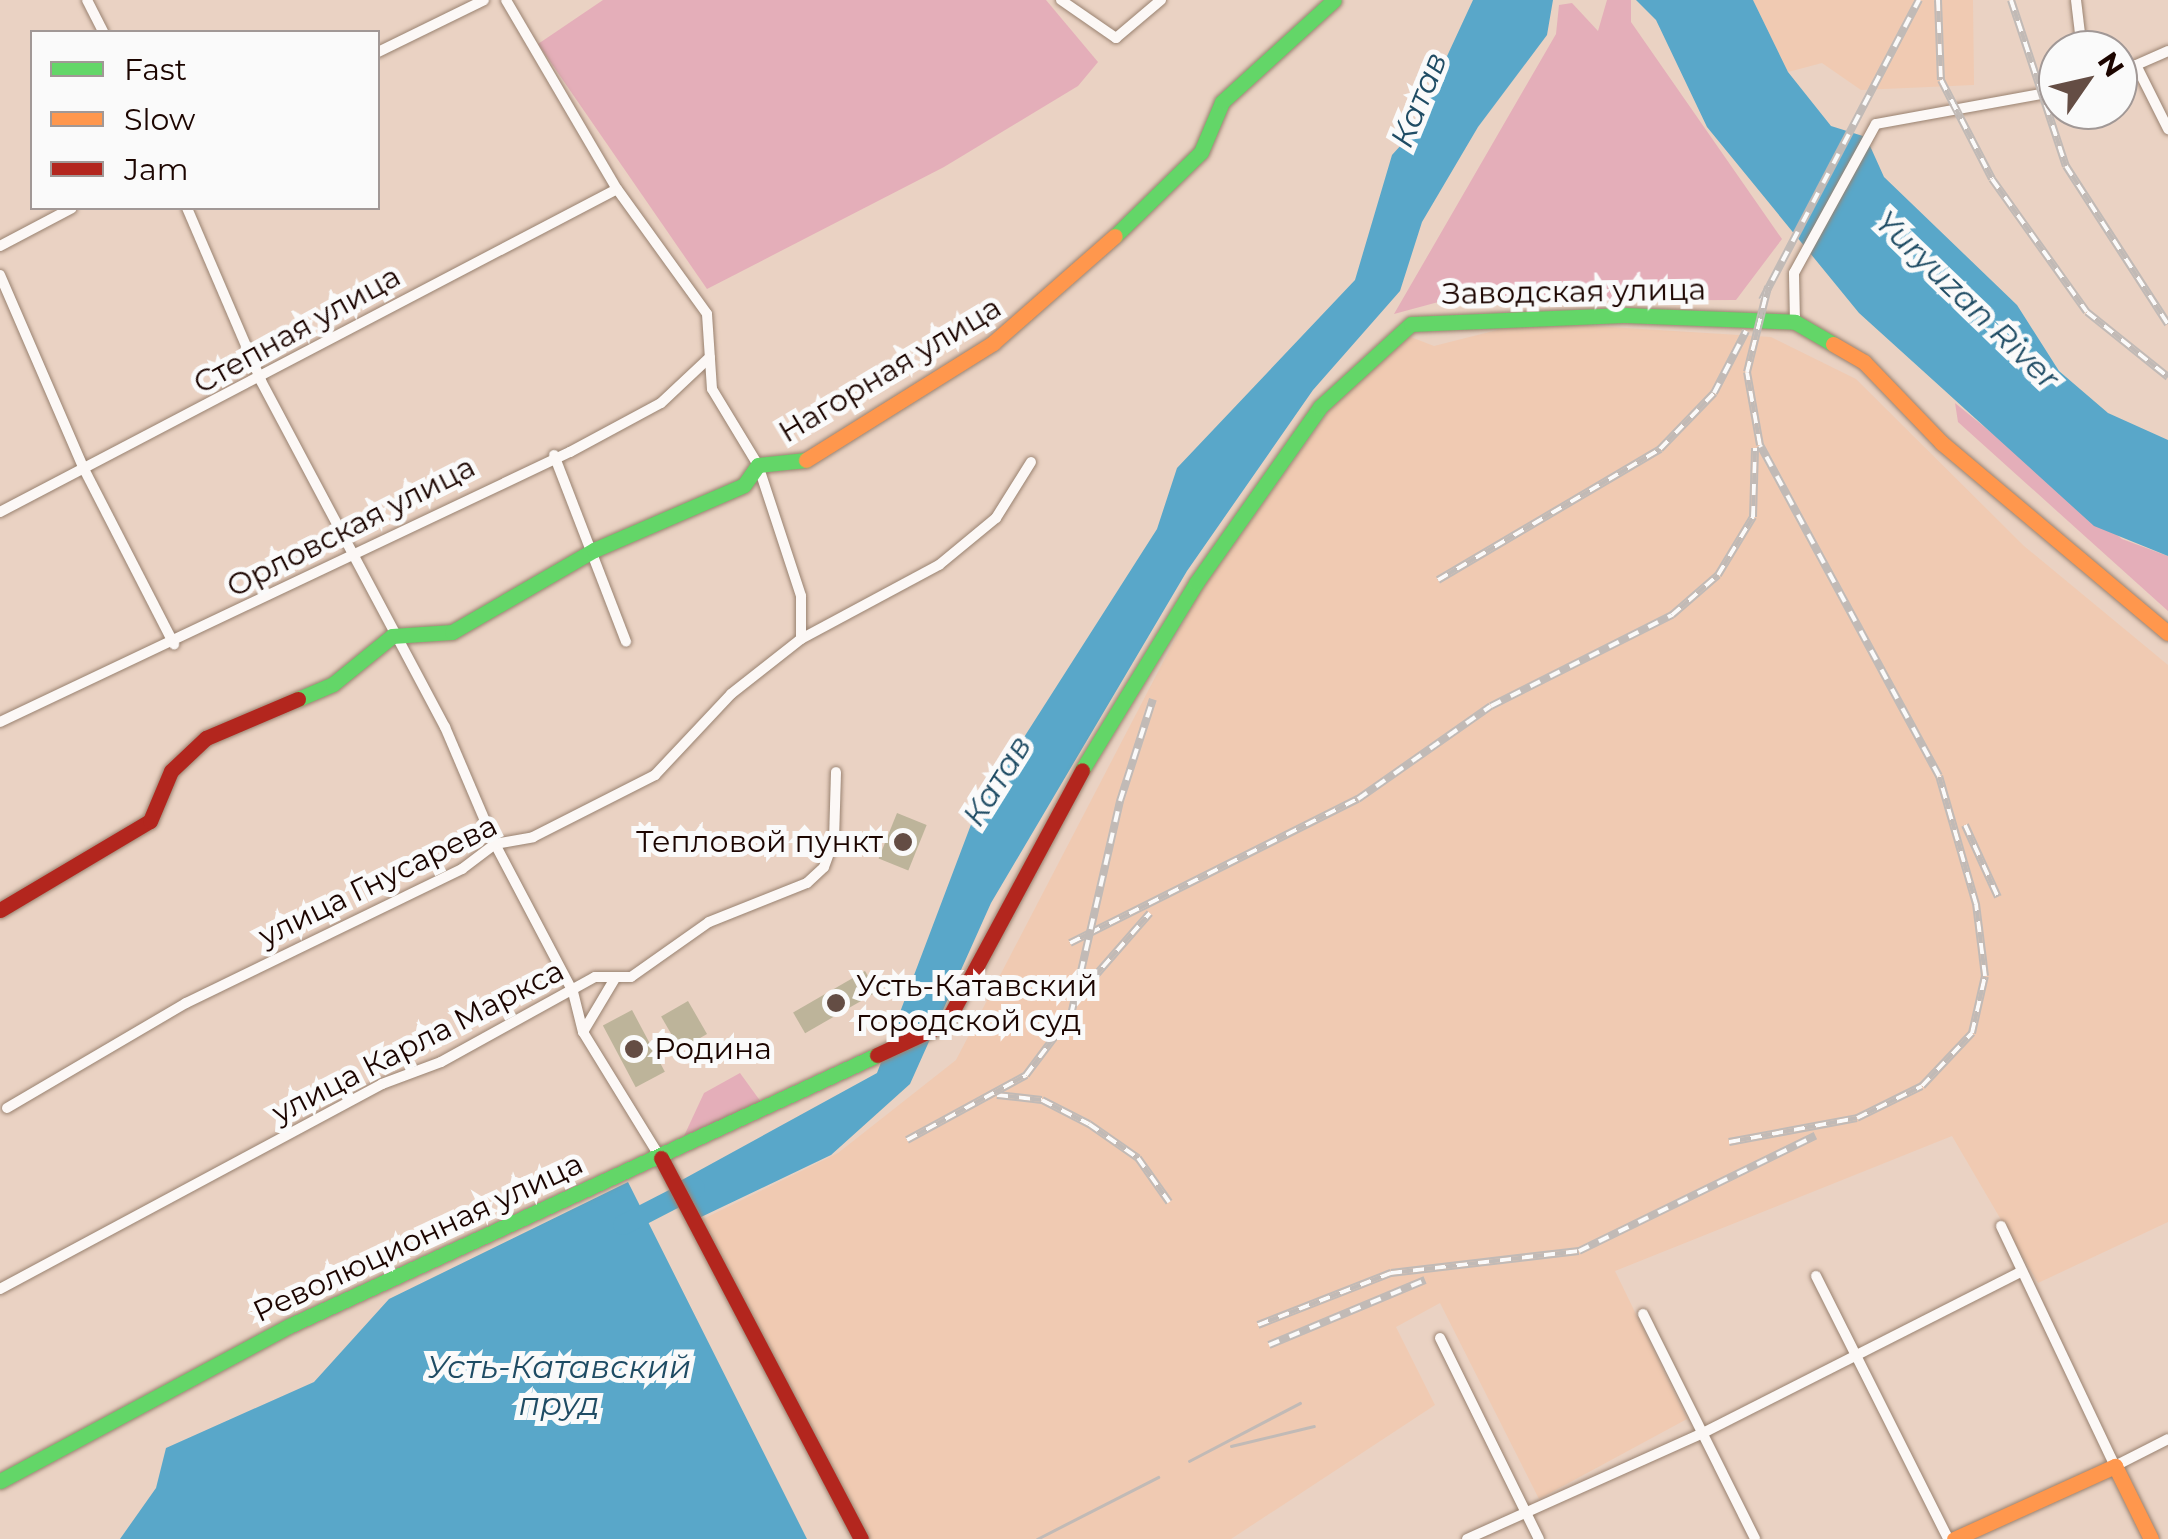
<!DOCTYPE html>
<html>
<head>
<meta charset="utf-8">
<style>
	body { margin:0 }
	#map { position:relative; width:2168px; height:1539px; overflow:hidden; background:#ead2c3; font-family:Montserrat,sans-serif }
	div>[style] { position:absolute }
	.built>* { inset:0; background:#f0cab2 }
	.green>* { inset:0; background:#e4aeb9 }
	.water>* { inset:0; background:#59a7c9 }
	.river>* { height:20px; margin:-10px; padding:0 10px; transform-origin:10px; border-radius:10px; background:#59a7c9 }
	.building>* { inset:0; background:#bdb49a; transform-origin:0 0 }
	.roads { filter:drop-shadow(0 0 2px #998270) drop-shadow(0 0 2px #998270) }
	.street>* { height:10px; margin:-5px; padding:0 5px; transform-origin:5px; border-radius:5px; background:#fcf8f6 }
	.fast>* { height:15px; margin:-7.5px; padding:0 7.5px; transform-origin:7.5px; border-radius:7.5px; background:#63d668 }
	.slow>* { height:15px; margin:-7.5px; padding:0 7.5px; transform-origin:7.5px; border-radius:7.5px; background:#ff974d }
	.jam>* { height:15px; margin:-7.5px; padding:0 7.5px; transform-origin:7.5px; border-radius:7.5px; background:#b3261e }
	.tram>* { height:2.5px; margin:-1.25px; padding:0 1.25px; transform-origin:1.25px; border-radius:1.25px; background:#c1bab6 }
	.rail>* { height:8px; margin-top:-4px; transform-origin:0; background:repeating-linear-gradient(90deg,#fafafa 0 11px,#c1bab6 0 22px); box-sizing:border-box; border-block:2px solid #c1bab6 }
	.dots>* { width:28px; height:28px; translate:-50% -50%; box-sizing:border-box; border:5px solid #fafafa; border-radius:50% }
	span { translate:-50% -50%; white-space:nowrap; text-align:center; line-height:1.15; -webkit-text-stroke:10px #fafafa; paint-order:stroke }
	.street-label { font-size:30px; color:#1c0500 }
	.poi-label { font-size:30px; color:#1c0500 }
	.right { translate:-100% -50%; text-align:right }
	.left { translate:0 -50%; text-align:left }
	.water-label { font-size:32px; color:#1f4c64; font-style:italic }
	.legend { position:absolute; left:30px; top:30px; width:350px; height:180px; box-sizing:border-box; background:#fafafa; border:2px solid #a19896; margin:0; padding:12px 18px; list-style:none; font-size:30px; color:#1c0500 }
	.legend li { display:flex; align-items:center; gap:20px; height:50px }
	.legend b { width:50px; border:2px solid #a19896 }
	.north { position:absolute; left:2038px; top:30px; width:100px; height:100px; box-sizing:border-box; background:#fafafa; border:2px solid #a19896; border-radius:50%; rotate:56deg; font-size:28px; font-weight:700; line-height:40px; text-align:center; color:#1c0500 }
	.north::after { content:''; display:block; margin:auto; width:35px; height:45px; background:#644d44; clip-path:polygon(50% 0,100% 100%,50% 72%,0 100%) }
</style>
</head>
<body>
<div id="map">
	<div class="built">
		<div style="clip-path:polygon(1753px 0,1973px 0,1974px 85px,1861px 90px,1822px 63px,1788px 72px)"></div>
		<div style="clip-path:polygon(1529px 322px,1771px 337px,1856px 379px,2024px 546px,2168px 665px,2168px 1222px,2038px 1283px,1952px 1136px,1615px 1271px,1687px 1419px,1539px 1499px,1440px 1303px,1396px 1327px,1435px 1405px,1231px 1539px,865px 1539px,701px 1220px,838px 1153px,956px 1060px,1199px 593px,1340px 396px,1408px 336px,1434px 346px)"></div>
	</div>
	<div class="green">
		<div style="clip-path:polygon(603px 0,1046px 0,1098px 62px,1078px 86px,944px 167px,707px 289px,538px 44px)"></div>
		<div style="clip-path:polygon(1607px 0,1631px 0,1631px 22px,1782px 239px,1736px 300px,1442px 301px,1394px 314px,1556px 34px,1559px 5px,1572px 3px,1598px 31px)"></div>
		<div style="clip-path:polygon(1955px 403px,2122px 539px,2168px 556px,2168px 611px,1958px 422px)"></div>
		<div style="clip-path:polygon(740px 1073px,761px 1102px,684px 1136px,704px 1093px)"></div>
	</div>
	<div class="water">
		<div style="clip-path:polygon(1473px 0,1553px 0,1547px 35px,1478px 127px,1422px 222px,1400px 291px,1313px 390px,1187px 571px,991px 903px,910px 1084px,831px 1155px,699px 1218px,680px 1181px,877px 1073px,975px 814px,1157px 529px,1177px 468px,1355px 280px,1392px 155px,1411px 134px)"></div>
		<div style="clip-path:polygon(1636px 0,1753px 0,1788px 72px,1831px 126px,1866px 137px,1884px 177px,2017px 305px,2059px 371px,2108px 413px,2168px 440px,2168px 556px,2094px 526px,1859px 313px,1707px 127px,1656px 20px)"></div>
		<div style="clip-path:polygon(628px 1182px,807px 1539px,120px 1539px,156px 1488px,166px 1448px,314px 1382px,389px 1299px)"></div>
	</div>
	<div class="river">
		<div style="left:623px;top:1225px;width:81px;rotate:-27.2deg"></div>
	</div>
	<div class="building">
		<div style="left:897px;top:813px;width:32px;height:49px;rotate:22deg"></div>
		<div style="left:865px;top:971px;width:24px;height:83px;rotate:60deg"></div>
		<div style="left:688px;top:1001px;width:38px;height:31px;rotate:60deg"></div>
		<div style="left:632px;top:1010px;width:70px;height:33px;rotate:62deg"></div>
	</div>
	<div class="roads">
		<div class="street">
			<div style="left:87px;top:0;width:36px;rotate:63deg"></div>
			<div style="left:506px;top:0;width:219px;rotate:59.6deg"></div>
			<div style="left:617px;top:189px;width:154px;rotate:54.2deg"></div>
			<div style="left:707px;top:314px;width:75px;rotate:86.2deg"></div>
			<div style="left:712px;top:389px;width:89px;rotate:58.8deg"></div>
			<div style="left:758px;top:465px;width:138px;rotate:71.8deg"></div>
			<div style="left:801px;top:596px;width:43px;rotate:90deg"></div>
			<div style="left:1061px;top:0;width:67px;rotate:34.6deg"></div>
			<div style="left:1116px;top:38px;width:59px;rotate:-40.2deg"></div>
			<div style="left:2076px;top:0;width:50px;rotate:83.2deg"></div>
			<div style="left:378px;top:52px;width:118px;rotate:-26.1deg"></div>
			<div style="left:2136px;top:65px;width:72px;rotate:63.4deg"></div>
			<div style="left:2118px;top:73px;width:55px;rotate:-23.7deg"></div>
			<div style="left:187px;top:208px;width:188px;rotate:66.8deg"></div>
			<div style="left:261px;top:381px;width:392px;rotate:62deg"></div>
			<div style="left:445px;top:727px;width:127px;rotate:66.9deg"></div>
			<div style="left:495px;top:844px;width:167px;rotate:62.2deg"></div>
			<div style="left:573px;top:992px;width:41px;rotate:76deg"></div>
			<div style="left:583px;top:1032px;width:147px;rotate:58.4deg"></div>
			<div style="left:0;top:246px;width:81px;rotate:-27.8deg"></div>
			<div style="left:0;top:275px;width:214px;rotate:66.6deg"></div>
			<div style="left:85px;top:471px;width:195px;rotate:62.8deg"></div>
			<div style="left:1795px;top:322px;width:49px;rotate:-91.2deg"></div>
			<div style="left:1794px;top:273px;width:170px;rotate:-61.2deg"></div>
			<div style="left:1876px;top:124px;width:185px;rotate:-10.3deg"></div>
			<div style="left:554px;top:455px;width:200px;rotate:68.9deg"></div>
			<div style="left:0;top:512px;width:696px;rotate:-27.63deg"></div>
			<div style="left:0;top:722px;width:631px;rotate:-25.35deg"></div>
			<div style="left:570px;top:452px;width:103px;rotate:-28.3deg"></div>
			<div style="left:661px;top:403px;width:67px;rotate:-43.2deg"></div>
			<div style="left:583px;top:1032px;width:61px;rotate:-59.2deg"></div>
			<div style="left:7px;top:1108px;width:208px;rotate:-30.4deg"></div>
			<div style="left:186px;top:1003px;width:307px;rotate:-25.9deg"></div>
			<div style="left:462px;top:869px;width:41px;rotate:-37.1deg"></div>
			<div style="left:495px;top:844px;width:39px;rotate:-10deg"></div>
			<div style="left:533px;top:837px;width:137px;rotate:-26.9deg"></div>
			<div style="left:655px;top:775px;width:111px;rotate:-46.8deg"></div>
			<div style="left:731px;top:694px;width:89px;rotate:-38.2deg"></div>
			<div style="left:801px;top:639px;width:157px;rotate:-28.2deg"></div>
			<div style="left:939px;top:565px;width:74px;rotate:-39.5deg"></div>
			<div style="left:996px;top:518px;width:66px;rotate:-58deg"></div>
			<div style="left:2001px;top:1226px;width:266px;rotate:64.6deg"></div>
			<div style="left:2115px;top:1466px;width:59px;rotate:-27deg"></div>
			<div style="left:1816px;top:1276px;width:294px;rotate:63.3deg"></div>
			<div style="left:0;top:1289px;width:434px;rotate:-28.2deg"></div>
			<div style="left:382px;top:1084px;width:63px;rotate:-20.4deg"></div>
			<div style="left:441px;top:1062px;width:176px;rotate:-28.9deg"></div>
			<div style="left:595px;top:977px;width:36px"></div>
			<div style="left:631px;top:977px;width:95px;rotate:-35.2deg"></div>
			<div style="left:709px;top:922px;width:105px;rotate:-21.7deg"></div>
			<div style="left:807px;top:883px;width:23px;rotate:-43deg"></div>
			<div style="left:824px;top:867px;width:29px;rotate:-70deg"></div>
			<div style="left:834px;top:840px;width:68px;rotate:-88.3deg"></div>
			<div style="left:1643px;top:1314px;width:251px;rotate:63.5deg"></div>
			<div style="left:1440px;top:1338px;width:224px;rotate:63.8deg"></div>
			<div style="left:1467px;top:1539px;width:259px;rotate:-24.2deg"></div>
			<div style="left:1703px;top:1433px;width:356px;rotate:-26.9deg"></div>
		</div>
		<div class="fast">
			<div style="left:1115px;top:236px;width:120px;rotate:-44.3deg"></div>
			<div style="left:1201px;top:152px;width:54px;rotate:-67.2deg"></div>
			<div style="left:1222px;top:102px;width:151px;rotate:-42.3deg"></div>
			<div style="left:298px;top:699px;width:38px;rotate:-23deg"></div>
			<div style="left:333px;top:684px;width:76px;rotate:-39.1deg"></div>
			<div style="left:392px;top:636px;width:60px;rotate:-3.8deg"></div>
			<div style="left:452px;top:632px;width:164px;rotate:-30deg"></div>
			<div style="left:594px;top:550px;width:163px;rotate:-23.4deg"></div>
			<div style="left:744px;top:485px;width:24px;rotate:-55deg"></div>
			<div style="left:758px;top:465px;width:48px;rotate:-5.9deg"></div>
			<div style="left:1082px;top:770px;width:219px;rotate:-58.6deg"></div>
			<div style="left:1196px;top:583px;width:215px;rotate:-54.8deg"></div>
			<div style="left:1320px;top:407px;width:123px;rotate:-42.4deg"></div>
			<div style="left:1411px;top:324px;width:213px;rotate:-2.4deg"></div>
			<div style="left:1624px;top:315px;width:171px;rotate:2.3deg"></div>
			<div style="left:1795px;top:322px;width:44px;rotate:30.1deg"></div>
			<div style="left:0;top:1481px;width:328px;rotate:-28.2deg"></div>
			<div style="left:289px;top:1326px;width:647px;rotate:-24.74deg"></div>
		</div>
		<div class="slow">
			<div style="left:1833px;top:344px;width:36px;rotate:30deg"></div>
			<div style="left:1864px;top:362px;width:112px;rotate:46.1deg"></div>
			<div style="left:1942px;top:443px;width:295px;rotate:40.1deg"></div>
			<div style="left:806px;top:460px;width:221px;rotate:-32deg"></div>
			<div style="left:993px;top:343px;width:162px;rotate:-41.3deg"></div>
			<div style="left:1954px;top:1539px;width:177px;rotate:-24.4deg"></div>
			<div style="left:2115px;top:1466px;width:81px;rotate:63.7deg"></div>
		</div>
		<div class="jam">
			<div style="left:0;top:910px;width:174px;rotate:-30.7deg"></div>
			<div style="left:150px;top:821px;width:54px;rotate:-67.2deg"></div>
			<div style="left:171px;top:771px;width:48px;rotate:-43.3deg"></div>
			<div style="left:206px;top:738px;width:100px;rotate:-23deg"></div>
			<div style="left:877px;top:1055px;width:76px;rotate:-24.9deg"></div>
			<div style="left:946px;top:1023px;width:287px;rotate:-61.7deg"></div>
			<div style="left:661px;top:1158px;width:430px;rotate:62.3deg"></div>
		</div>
	</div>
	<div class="tram">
		<div style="left:1231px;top:1446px;width:85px;rotate:-13.5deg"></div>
		<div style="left:1189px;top:1461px;width:125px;rotate:-27.6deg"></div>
		<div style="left:1037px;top:1539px;width:136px;rotate:-27.1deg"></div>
	</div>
	<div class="rail">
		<div style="left:1938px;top:0;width:80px;rotate:87.9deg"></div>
		<div style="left:1941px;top:80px;width:111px;rotate:62.7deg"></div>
		<div style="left:1992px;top:179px;width:163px;rotate:54.5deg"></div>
		<div style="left:2087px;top:312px;width:104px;rotate:38.7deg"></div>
		<div style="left:2011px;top:0;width:175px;rotate:71.7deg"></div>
		<div style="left:2066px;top:166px;width:188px;rotate:57.2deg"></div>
		<div style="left:1762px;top:300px;width:339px;rotate:-62.4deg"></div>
		<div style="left:1438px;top:580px;width:258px;rotate:-30.5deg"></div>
		<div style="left:1660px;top:449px;width:78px;rotate:-46deg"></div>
		<div style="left:1714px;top:393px;width:70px;rotate:-62.7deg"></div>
		<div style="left:1965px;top:825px;width:79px;rotate:65.4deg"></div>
		<div style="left:1070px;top:943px;width:322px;rotate:-26.6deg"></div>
		<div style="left:1358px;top:799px;width:162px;rotate:-35deg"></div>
		<div style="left:1491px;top:706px;width:203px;rotate:-26.7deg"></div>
		<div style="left:1672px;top:615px;width:61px;rotate:-41deg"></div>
		<div style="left:1718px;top:575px;width:68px;rotate:-58.9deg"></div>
		<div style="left:1753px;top:517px;width:69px;rotate:-88.3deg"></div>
		<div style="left:1088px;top:984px;width:94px;rotate:-48.9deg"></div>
		<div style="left:997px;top:1095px;width:45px;rotate:6.3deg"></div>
		<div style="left:1042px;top:1100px;width:53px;rotate:27.1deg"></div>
		<div style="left:1089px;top:1124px;width:60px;rotate:34.8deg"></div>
		<div style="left:1138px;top:1158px;width:54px;rotate:54.8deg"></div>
		<div style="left:907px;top:1140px;width:136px;rotate:-28.6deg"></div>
		<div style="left:1026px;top:1075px;width:75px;rotate:-53.1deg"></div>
		<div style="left:1071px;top:1015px;width:220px;rotate:-77.1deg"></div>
		<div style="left:1120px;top:801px;width:107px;rotate:-72.1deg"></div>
		<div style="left:1729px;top:1142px;width:130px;rotate:-10.6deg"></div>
		<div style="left:1857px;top:1118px;width:72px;rotate:-26.2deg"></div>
		<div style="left:1922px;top:1086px;width:73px;rotate:-46.7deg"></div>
		<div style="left:1972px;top:1033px;width:58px;rotate:-77.2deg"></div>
		<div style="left:1985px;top:976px;width:73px;rotate:-97.1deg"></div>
		<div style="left:1976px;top:904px;width:133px;rotate:-106.1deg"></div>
		<div style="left:1939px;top:776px;width:376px;rotate:-118.4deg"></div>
		<div style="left:1760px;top:445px;width:74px;rotate:-100.1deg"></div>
		<div style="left:1747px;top:372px;width:88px;rotate:-76.1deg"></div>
		<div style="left:1258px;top:1325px;width:143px;rotate:-21.4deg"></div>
		<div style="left:1391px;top:1273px;width:189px;rotate:-6.7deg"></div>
		<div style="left:1579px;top:1251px;width:263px;rotate:-26deg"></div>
		<div style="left:1269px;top:1345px;width:169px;rotate:-22.6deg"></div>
	</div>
	<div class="dots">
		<div style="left:903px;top:842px;background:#644d44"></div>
		<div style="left:836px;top:1003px;background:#644d44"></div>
		<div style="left:634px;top:1049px;background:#644d44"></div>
	</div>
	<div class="street-label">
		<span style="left:1574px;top:292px;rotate:-1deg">Заводская улица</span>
		<span style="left:297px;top:330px;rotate:-29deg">Степная улица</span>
		<span style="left:890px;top:370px;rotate:-31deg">Нагорная улица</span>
		<span style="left:351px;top:527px;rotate:-27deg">Орловская улица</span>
		<span style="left:378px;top:881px;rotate:-26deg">улица Гнусарева</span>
		<span style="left:418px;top:1042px;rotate:-27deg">улица Карла Маркса</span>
		<span style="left:418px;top:1238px;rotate:-25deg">Революционная улица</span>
	</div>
	<div class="poi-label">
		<span class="right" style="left:883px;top:842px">Тепловой пункт</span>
		<span class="left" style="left:856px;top:1003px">Усть-Катавский<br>городской суд</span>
		<span class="left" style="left:654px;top:1049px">Родина</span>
	</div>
	<div class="water-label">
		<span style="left:1419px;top:100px;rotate:-68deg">Катав</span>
		<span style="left:1967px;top:300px;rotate:44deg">Yuryuzan River</span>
		<span style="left:997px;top:781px;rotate:-58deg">Катав</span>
		<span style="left:559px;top:1386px">Усть-Катавский<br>пруд</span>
	</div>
	<ul class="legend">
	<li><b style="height:12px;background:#63d668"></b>Fast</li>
	<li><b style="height:12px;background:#ff974d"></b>Slow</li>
	<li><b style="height:12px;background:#b3261e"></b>Jam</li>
	</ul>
	<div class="north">N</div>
</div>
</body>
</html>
